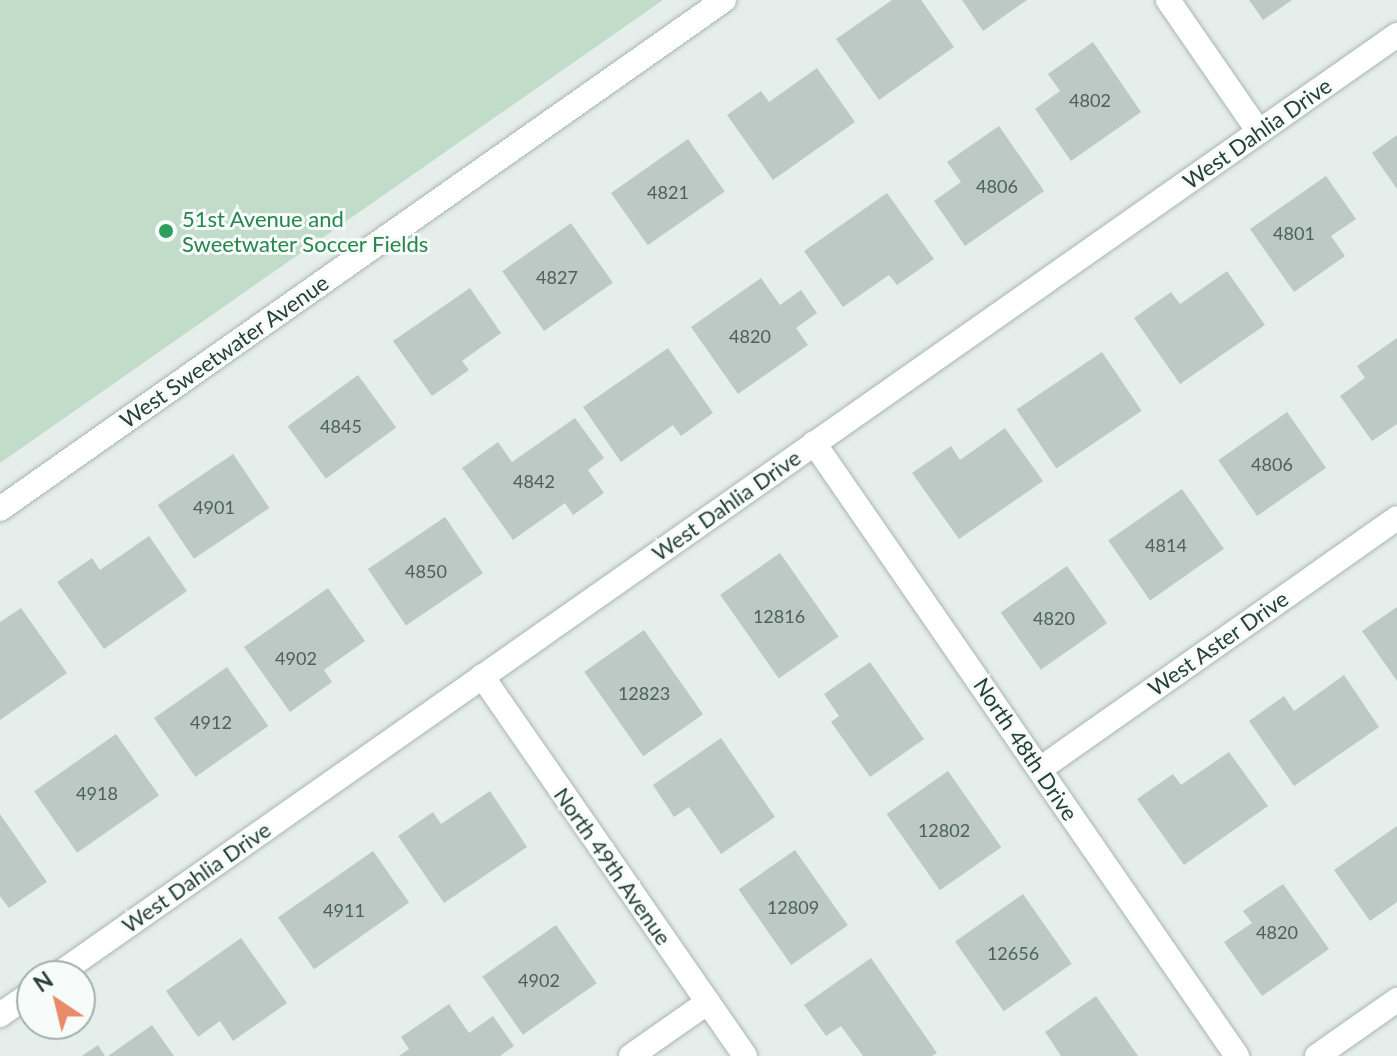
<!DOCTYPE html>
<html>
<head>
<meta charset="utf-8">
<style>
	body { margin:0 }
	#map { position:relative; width:1397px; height:1056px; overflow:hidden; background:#e6eeeb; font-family:Lato,sans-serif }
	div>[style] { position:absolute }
	.green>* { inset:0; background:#c1ddc9 }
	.building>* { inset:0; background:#bcc9c4; transform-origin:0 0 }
	.roads { filter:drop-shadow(0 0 2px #a9b6b2) drop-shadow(0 0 2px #a9b6b2) }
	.minor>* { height:24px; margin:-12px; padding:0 12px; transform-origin:12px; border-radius:12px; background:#fff }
	.dots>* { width:22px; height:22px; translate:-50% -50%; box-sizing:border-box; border:4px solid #f7fbf9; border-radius:50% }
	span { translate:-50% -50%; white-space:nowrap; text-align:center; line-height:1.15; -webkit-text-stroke:6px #f7fbf9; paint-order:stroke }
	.number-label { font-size:18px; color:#4c625c }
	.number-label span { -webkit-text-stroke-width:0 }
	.street-label { font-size:22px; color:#264039 }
	.leisure-label { font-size:22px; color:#27864d }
	.left { translate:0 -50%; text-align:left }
	.north { position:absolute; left:16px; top:960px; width:80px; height:80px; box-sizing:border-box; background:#f7fbf9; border:2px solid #a3b0ac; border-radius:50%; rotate:325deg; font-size:22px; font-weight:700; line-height:32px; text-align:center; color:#264039 }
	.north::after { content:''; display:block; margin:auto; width:28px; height:36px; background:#e98a6a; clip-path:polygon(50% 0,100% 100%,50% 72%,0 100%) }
</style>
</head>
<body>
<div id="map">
	<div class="green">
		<div style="clip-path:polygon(0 0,663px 0,0 463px)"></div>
	</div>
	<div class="building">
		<div style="clip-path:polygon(892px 0,921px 0,954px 47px,879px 100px,836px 39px)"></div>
		<div style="clip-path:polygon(962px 0,1027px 0,983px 31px)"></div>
		<div style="clip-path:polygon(1249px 0,1292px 0,1263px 20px)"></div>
		<div style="clip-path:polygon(1093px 42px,1141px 112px,1071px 161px,1035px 109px,1060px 91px,1048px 74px)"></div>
		<div style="clip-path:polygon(817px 68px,855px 122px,773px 180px,727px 115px,761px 91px,769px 102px)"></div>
		<div style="clip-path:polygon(999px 126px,1044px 191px,965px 246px,934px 201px,961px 182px,947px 162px)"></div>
		<div style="clip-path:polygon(1397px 135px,1397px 189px,1372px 153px)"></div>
		<div style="left:688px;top:139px;width:64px;height:94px;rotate:55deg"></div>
		<div style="clip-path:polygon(1326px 176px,1356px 219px,1331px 236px,1345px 256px,1294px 292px,1250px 229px)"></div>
		<div style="clip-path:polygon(887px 193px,934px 259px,897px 285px,889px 275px,843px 307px,804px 251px)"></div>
		<div style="left:571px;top:223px;width:73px;height:84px;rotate:55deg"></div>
		<div style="clip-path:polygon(1227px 271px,1265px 325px,1180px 384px,1134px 318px,1171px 292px,1180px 304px)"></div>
		<div style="clip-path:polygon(761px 278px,780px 305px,801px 290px,817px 313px,796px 328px,808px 345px,738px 394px,691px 327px)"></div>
		<div style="clip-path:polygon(470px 288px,501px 333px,462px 361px,469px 370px,432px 396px,393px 341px)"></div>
		<div style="clip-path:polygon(1397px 338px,1397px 424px,1372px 441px,1340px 396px,1365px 378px,1357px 366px)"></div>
		<div style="clip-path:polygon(668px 348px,713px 413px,681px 436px,673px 425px,621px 462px,583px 407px)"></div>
		<div style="left:1102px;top:352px;width:71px;height:103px;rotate:56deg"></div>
		<div style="left:358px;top:375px;width:65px;height:87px;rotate:54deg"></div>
		<div style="left:1287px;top:412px;width:68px;height:84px;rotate:55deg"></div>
		<div style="clip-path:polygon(575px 418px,604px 458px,588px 470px,604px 493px,573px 515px,565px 503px,513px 540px,462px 468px,498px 442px,512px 462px)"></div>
		<div style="clip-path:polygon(1005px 428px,1043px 481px,959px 539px,912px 473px,951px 446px,960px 460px)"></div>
		<div style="left:233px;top:454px;width:65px;height:91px;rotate:56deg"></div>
		<div style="left:1182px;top:489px;width:73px;height:90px;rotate:55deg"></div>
		<div style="left:445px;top:517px;width:68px;height:93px;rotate:56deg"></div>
		<div style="clip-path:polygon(149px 536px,187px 591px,104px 649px,57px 582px,92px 558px,100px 570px)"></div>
		<div style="left:780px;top:553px;width:102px;height:73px;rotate:55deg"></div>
		<div style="left:1067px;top:566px;width:70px;height:81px;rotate:55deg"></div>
		<div style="clip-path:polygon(328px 588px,365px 641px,324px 670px,332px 682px,290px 712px,244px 647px)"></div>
		<div style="clip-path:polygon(1397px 607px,1397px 681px,1362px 631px)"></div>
		<div style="clip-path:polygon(21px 608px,67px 673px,0 720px,0 622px)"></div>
		<div style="left:644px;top:630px;width:103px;height:73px;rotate:55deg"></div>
		<div style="clip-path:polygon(870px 662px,924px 739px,870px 777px,831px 722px,839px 716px,824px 694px)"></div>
		<div style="left:227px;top:667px;width:72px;height:89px;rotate:55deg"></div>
		<div style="clip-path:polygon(1344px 675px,1379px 727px,1294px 786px,1249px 721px,1284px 696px,1294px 711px)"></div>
		<div style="left:116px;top:734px;width:75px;height:100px;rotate:55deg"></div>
		<div style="clip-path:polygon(721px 738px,775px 817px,721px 854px,689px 807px,674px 817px,653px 785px)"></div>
		<div style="clip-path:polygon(1229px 752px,1268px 806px,1184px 865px,1137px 799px,1173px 774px,1181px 785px)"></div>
		<div style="left:948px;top:771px;width:93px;height:75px;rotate:55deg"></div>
		<div style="clip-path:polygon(490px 791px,527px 847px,444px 903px,398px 836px,433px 812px,441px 824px)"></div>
		<div style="clip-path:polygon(0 814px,47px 882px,9px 908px,0 896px)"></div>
		<div style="clip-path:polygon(1397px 826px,1397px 902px,1370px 921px,1334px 870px)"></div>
		<div style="left:795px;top:850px;width:92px;height:69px;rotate:55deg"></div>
		<div style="left:373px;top:851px;width:63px;height:116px;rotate:55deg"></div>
		<div style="clip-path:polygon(1283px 884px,1329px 949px,1262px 996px,1224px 942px,1252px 923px,1243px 911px)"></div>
		<div style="left:1023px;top:894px;width:85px;height:83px;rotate:55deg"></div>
		<div style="left:556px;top:925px;width:71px;height:90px;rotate:55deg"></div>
		<div style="clip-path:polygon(241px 938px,287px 1003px,233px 1041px,220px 1021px,198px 1037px,166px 991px)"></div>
		<div style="clip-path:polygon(871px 958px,937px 1053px,932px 1056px,863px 1056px,841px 1026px,826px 1036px,804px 1005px)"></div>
		<div style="clip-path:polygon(1096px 996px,1138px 1056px,1061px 1056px,1045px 1032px)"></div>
		<div style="clip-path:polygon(449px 1004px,469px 1033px,493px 1016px,514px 1046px,500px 1056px,399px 1056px,409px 1049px,401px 1037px)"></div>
		<div style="clip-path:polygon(152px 1025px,174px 1056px,108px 1056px)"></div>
		<div style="clip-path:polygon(98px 1045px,105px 1056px,82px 1056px)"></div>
	</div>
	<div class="roads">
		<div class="minor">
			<div style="left:1168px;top:0;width:160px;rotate:55.4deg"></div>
			<div style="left:814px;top:443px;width:745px;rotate:55.39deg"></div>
			<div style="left:0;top:509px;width:885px;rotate:-35.11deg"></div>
			<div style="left:482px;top:676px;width:462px;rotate:55.3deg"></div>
			<div style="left:1040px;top:769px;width:436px;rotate:-35.1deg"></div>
			<div style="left:56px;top:976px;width:1638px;rotate:-35.06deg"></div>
			<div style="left:0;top:1015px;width:39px;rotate:-35deg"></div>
			<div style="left:631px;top:1056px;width:94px;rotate:-35deg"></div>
			<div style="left:1317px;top:1056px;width:98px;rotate:-35deg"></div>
		</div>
	</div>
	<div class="dots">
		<div style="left:166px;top:231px;background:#2e9e5b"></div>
	</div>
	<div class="number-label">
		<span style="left:1090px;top:100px">4802</span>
		<span style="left:997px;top:186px">4806</span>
		<span style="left:668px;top:192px">4821</span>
		<span style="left:1294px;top:233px">4801</span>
		<span style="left:557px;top:277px">4827</span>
		<span style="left:750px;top:336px">4820</span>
		<span style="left:341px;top:426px">4845</span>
		<span style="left:1272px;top:464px">4806</span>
		<span style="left:534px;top:481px">4842</span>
		<span style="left:214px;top:507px">4901</span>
		<span style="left:1166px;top:545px">4814</span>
		<span style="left:426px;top:571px">4850</span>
		<span style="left:779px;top:616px">12816</span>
		<span style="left:1054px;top:618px">4820</span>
		<span style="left:296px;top:658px">4902</span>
		<span style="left:644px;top:693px">12823</span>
		<span style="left:211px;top:722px">4912</span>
		<span style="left:97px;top:793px">4918</span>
		<span style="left:944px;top:830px">12802</span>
		<span style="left:793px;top:907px">12809</span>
		<span style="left:344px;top:910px">4911</span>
		<span style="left:1277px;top:932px">4820</span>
		<span style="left:1013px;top:953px">12656</span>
		<span style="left:539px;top:980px">4902</span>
	</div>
	<div class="street-label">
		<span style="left:1257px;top:133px;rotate:-35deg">West Dahlia Drive</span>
		<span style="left:224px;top:351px;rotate:-35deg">West Sweetwater Avenue</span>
		<span style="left:726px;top:505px;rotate:-35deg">West Dahlia Drive</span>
		<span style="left:1218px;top:643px;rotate:-35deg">West Aster Drive</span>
		<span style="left:1026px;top:749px;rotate:56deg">North 48th Drive</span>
		<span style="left:613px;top:866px;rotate:55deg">North 49th Avenue</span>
		<span style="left:196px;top:877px;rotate:-35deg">West Dahlia Drive</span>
	</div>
	<div class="leisure-label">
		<span class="left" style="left:182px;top:231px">51st Avenue and<br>Sweetwater Soccer Fields</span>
	</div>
	<div class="north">N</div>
</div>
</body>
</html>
